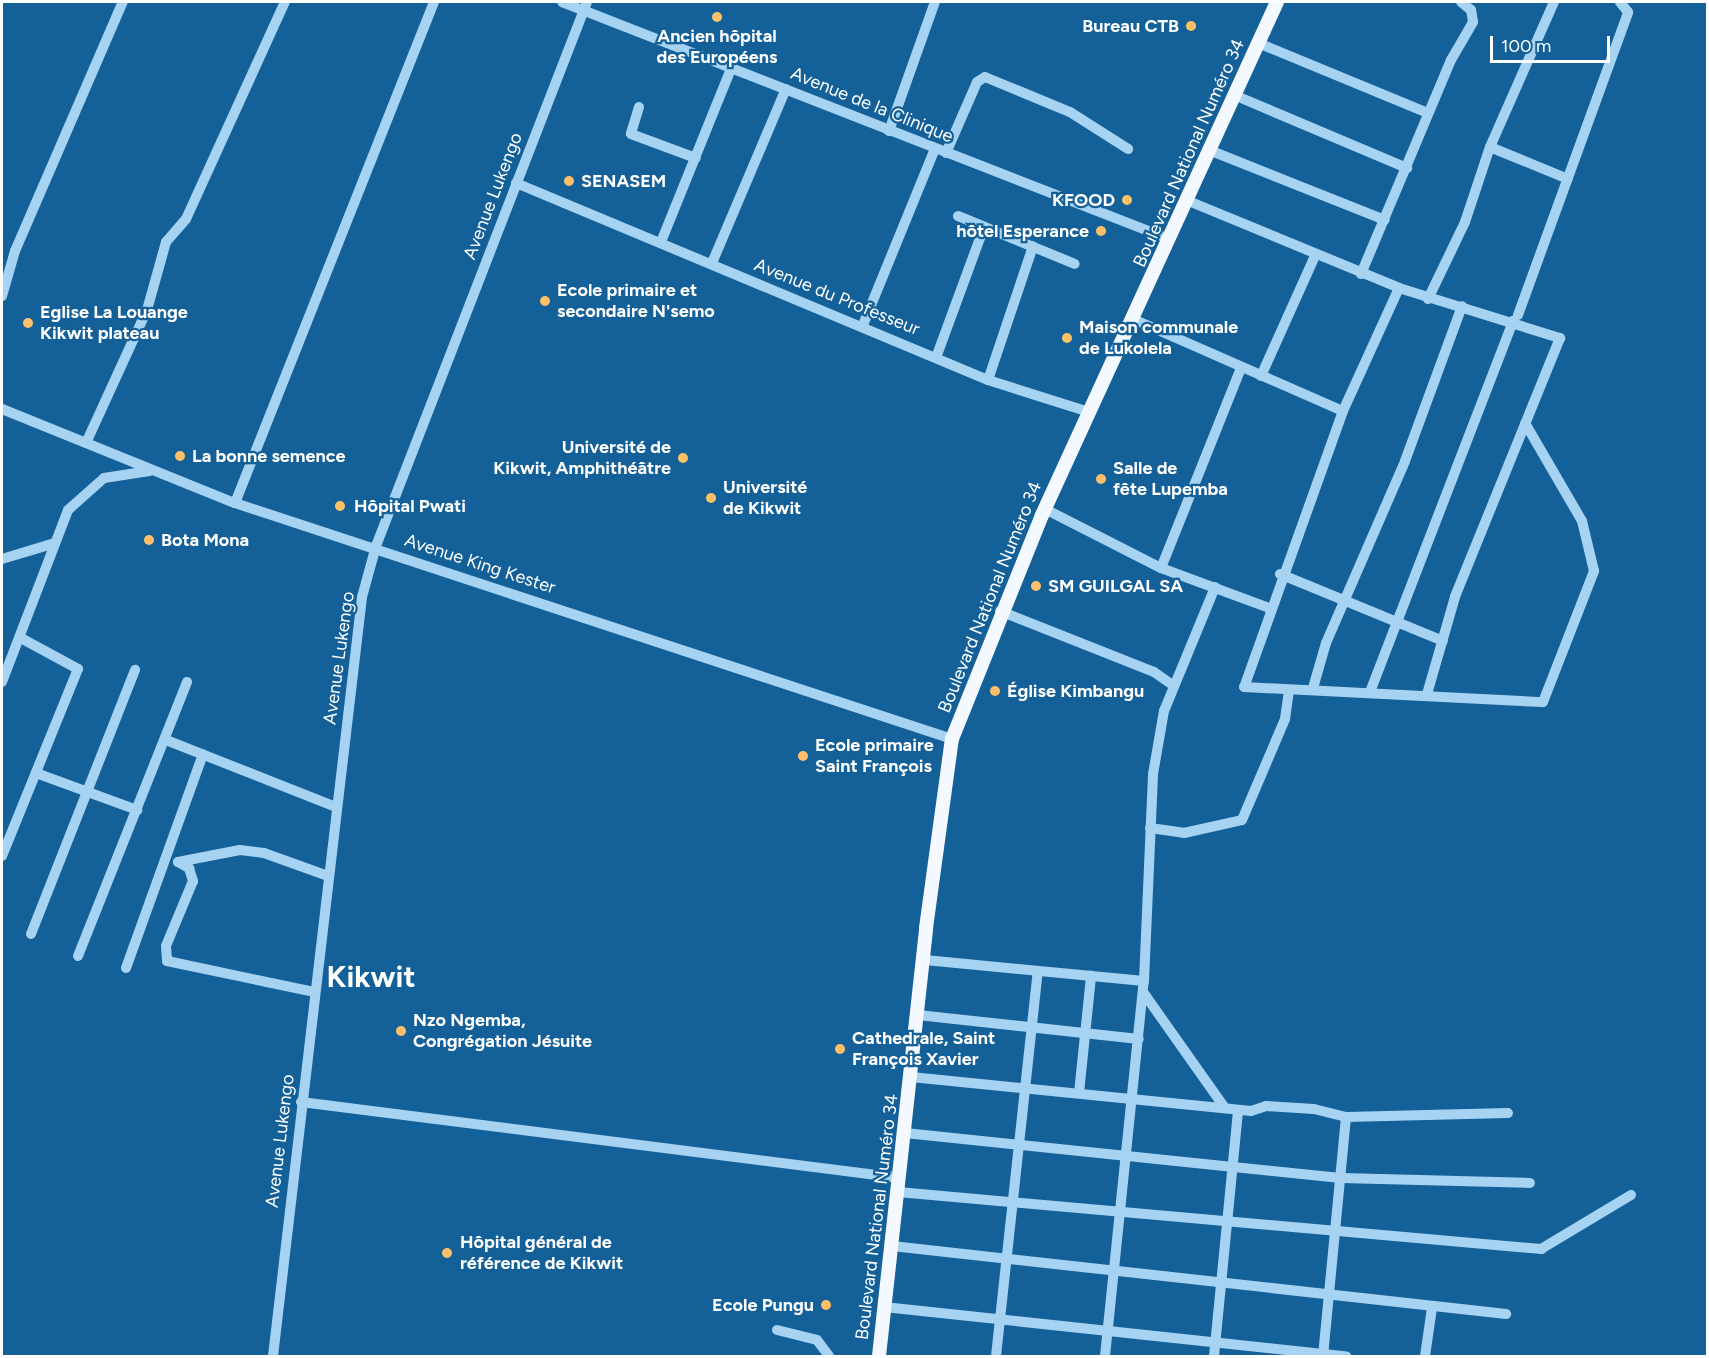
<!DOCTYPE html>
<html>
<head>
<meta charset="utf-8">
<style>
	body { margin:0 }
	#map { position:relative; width:1709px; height:1358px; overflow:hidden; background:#146099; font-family:Figtree,sans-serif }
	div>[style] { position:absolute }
	.minor>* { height:10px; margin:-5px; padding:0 5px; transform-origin:5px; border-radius:5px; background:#a7d3f3 }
	.major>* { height:14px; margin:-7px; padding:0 7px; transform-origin:7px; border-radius:7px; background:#f3f9ff }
	.dots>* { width:16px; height:16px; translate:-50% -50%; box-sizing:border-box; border:3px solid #146099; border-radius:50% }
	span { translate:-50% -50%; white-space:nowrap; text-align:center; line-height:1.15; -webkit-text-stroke:4.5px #146099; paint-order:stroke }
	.poi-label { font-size:18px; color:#fff; font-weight:700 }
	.right { translate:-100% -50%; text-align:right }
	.left { translate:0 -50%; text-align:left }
	.street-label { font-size:18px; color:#fff }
	.town-label { font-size:30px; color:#fff; font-weight:700 }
	.frame { position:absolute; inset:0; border:3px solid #fff; pointer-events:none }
	.scale { position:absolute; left:1490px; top:36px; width:120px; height:27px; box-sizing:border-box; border:3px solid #fff; border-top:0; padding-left:8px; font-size:18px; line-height:21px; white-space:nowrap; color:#fff; -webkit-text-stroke:4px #146099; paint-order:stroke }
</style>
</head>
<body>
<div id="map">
	<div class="minor">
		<div style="left:562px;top:2px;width:652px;rotate:21.33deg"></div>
		<div style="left:1258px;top:43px;width:184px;rotate:22.4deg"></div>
		<div style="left:1234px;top:95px;width:188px;rotate:22.9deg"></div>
		<div style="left:639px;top:107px;width:28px;rotate:107deg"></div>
		<div style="left:631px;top:134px;width:69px;rotate:20.3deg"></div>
		<div style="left:889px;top:131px;width:137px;rotate:-70.4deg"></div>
		<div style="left:1490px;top:147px;width:84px;rotate:22.3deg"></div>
		<div style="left:1209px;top:150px;width:189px;rotate:21.7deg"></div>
		<div style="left:946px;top:153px;width:77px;rotate:-66.4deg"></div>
		<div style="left:977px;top:82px;width:9px;rotate:-32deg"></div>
		<div style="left:985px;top:77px;width:92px;rotate:22.4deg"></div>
		<div style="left:1070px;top:112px;width:69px;rotate:32.5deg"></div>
		<div style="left:516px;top:183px;width:511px;rotate:22.65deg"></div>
		<div style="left:988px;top:380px;width:106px;rotate:17.6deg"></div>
		<div style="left:1186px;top:200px;width:230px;rotate:22.4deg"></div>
		<div style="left:1399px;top:288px;width:169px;rotate:17.3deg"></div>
		<div style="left:1560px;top:338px;width:279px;rotate:112.1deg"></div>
		<div style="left:1455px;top:597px;width:101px;rotate:106.1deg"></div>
		<div style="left:958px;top:216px;width:126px;rotate:22.3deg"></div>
		<div style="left:661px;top:242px;width:190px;rotate:-68deg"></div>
		<div style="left:712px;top:263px;width:189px;rotate:-67deg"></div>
		<div style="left:1361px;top:274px;width:232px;rotate:-67.2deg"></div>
		<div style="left:1451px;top:60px;width:44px;rotate:-59.9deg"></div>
		<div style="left:1473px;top:22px;width:12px;rotate:-99deg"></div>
		<div style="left:1471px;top:10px;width:13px;rotate:-141deg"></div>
		<div style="left:1399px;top:288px;width:135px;rotate:114.5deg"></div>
		<div style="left:1343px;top:411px;width:293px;rotate:109.7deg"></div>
		<div style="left:1244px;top:687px;width:299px;rotate:2.9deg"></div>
		<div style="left:1543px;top:702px;width:141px;rotate:-68.7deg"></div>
		<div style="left:1594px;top:571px;width:51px;rotate:-103.5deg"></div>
		<div style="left:1582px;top:521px;width:113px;rotate:-120.2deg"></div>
		<div style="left:2px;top:296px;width:47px;rotate:-73.9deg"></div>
		<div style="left:15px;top:251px;width:271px;rotate:-66.6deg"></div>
		<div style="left:1428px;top:299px;width:85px;rotate:-64.3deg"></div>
		<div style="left:1465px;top:222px;width:79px;rotate:-71.6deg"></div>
		<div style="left:1490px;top:147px;width:158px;rotate:-66.2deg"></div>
		<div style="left:1518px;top:315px;width:322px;rotate:-70deg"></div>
		<div style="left:1628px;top:12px;width:13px;rotate:-129deg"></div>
		<div style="left:1133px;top:319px;width:229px;rotate:23.7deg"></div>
		<div style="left:863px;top:325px;width:190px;rotate:-67.8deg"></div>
		<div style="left:937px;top:355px;width:136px;rotate:-69.8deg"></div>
		<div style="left:1261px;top:376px;width:132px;rotate:-65.8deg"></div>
		<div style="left:988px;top:380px;width:141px;rotate:-71.4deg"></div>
		<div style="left:2px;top:409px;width:251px;rotate:22deg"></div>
		<div style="left:235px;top:503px;width:755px;rotate:18.22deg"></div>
		<div style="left:86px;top:443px;width:146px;rotate:-65.4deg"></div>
		<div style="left:147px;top:310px;width:71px;rotate:-74.4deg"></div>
		<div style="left:166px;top:242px;width:30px;rotate:-49deg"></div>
		<div style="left:186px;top:219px;width:239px;rotate:-65.5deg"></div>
		<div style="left:235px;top:503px;width:539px;rotate:-68.34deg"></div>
		<div style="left:1045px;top:509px;width:130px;rotate:27deg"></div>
		<div style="left:1161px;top:568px;width:115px;rotate:20.3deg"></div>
		<div style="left:2px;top:559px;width:55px;rotate:-16.8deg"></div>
		<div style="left:1161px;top:568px;width:215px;rotate:-68.2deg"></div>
		<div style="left:1280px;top:574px;width:176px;rotate:22.3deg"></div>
		<div style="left:1000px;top:611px;width:166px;rotate:21.6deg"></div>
		<div style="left:1154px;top:672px;width:24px;rotate:35deg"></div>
		<div style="left:2px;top:682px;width:184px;rotate:-69deg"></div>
		<div style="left:68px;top:510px;width:48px;rotate:-41.6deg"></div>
		<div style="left:104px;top:478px;width:46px;rotate:-8.8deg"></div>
		<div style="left:1313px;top:688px;width:47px;rotate:-73.9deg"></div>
		<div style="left:1326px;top:643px;width:198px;rotate:-66.5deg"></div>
		<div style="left:1405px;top:461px;width:165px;rotate:-69.8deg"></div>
		<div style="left:1370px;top:692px;width:398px;rotate:-68.9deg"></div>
		<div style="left:166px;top:740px;width:183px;rotate:21.5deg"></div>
		<div style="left:36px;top:773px;width:108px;rotate:20.1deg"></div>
		<div style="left:1150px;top:828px;width:34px;rotate:8deg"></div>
		<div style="left:1184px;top:833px;width:59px;rotate:-12.6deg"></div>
		<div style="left:1242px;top:820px;width:110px;rotate:-66.9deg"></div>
		<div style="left:1285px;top:719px;width:29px;rotate:-82deg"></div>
		<div style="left:2px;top:856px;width:202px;rotate:-67.9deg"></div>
		<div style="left:78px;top:669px;width:65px;rotate:-151.5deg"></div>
		<div style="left:178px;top:862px;width:13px;rotate:29deg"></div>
		<div style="left:189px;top:868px;width:14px;rotate:73deg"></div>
		<div style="left:193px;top:881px;width:70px;rotate:112.6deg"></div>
		<div style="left:166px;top:946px;width:15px;rotate:86deg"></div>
		<div style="left:167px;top:961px;width:150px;rotate:11.9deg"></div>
		<div style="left:178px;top:862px;width:63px;rotate:-11deg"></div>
		<div style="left:240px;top:850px;width:24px;rotate:7deg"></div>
		<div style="left:264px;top:853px;width:68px;rotate:19.8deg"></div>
		<div style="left:31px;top:934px;width:284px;rotate:-68.5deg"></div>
		<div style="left:78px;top:956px;width:295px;rotate:-68.3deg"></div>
		<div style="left:925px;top:960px;width:220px;rotate:5.5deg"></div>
		<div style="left:126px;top:968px;width:227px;rotate:-70.2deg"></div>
		<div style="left:1143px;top:992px;width:141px;rotate:54.8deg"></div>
		<div style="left:918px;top:1015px;width:222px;rotate:6.2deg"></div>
		<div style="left:911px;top:1077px;width:342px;rotate:5.7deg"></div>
		<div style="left:1251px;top:1111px;width:16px;rotate:-18deg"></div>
		<div style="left:1266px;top:1106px;width:48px;rotate:3.6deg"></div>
		<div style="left:1314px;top:1109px;width:33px;rotate:14deg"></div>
		<div style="left:1346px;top:1117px;width:162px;rotate:-1.4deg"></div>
		<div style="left:1079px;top:1093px;width:118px;rotate:-84.1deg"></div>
		<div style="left:301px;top:1102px;width:604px;rotate:7.23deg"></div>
		<div style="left:905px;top:1133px;width:438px;rotate:5.9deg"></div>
		<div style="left:1341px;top:1178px;width:189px;rotate:1.5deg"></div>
		<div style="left:898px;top:1192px;width:646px;rotate:5.07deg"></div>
		<div style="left:1541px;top:1249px;width:105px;rotate:-31deg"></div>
		<div style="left:892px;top:1246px;width:618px;rotate:6.32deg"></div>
		<div style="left:884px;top:1307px;width:465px;rotate:6.1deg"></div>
		<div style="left:777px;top:1330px;width:41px;rotate:14deg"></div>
		<div style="left:817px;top:1340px;width:20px;rotate:53deg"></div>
		<div style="left:273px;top:1356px;width:764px;rotate:-83.31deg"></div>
		<div style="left:362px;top:597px;width:53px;rotate:-74.6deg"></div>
		<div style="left:376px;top:546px;width:583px;rotate:-68.8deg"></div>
		<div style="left:996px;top:1356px;width:387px;rotate:-83.8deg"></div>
		<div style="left:1105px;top:1356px;width:377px;rotate:-84.1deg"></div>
		<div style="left:1144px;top:981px;width:207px;rotate:-87.5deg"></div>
		<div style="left:1153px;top:774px;width:64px;rotate:-80.1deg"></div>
		<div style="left:1164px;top:711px;width:134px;rotate:-67.6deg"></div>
		<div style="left:1214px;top:1356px;width:247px;rotate:-84.4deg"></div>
		<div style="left:1323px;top:1356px;width:240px;rotate:-84.5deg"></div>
		<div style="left:1425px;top:1356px;width:49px;rotate:-81.7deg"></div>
	</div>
	<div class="major">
		<div style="left:879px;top:1356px;width:431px;rotate:-83.7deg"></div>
		<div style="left:926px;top:928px;width:191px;rotate:-82.2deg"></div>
		<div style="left:952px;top:739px;width:241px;rotate:-68.1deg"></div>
		<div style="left:1042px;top:515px;width:564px;rotate:-65.39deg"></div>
	</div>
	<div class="dots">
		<div style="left:717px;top:17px;background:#ffc069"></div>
		<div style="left:1191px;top:26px;background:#ffc069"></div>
		<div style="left:569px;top:181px;background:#ffc069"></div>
		<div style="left:1127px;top:200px;background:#ffc069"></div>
		<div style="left:1101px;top:231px;background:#ffc069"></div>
		<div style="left:545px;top:301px;background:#ffc069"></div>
		<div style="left:28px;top:323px;background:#ffc069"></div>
		<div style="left:1067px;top:338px;background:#ffc069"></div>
		<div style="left:180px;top:456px;background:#ffc069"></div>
		<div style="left:683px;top:458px;background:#ffc069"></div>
		<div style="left:1101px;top:479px;background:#ffc069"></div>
		<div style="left:711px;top:498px;background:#ffc069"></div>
		<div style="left:340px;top:506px;background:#ffc069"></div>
		<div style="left:149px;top:540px;background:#ffc069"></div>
		<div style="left:1036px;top:586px;background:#ffc069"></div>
		<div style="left:995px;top:691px;background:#ffc069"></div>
		<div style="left:803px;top:756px;background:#ffc069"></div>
		<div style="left:401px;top:1031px;background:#ffc069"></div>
		<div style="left:840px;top:1049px;background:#ffc069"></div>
		<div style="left:447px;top:1253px;background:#ffc069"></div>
		<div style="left:826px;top:1305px;background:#ffc069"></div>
	</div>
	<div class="poi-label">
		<span class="right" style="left:1179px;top:26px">Bureau CTB</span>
		<span style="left:717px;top:47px">Ancien hôpital<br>des Européens</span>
		<span class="left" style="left:581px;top:181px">SENASEM</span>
		<span class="right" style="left:1115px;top:200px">KFOOD</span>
		<span class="right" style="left:1089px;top:231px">hôtel Esperance</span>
		<span class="left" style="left:557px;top:301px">Ecole primaire et<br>secondaire N'semo</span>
		<span class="left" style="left:40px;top:323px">Eglise La Louange<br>Kikwit plateau</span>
		<span class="left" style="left:1079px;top:338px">Maison communale<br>de Lukolela</span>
		<span class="right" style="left:671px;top:458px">Université de<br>Kikwit, Amphithéâtre</span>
		<span class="left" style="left:192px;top:456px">La bonne semence</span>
		<span class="left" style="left:1113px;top:479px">Salle de<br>fête Lupemba</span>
		<span class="left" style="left:723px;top:498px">Université<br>de Kikwit</span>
		<span class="left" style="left:354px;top:506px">Hôpital Pwati</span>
		<span class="left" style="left:161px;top:540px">Bota Mona</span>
		<span class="left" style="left:1048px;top:586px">SM GUILGAL SA</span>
		<span class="left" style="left:1007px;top:691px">Église Kimbangu</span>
		<span class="left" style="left:815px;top:756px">Ecole primaire<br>Saint François</span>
		<span class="left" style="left:413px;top:1031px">Nzo Ngemba,<br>Congrégation Jésuite</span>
		<span class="left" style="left:852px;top:1049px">Cathedrale, Saint<br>François Xavier</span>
		<span class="left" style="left:460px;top:1253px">Hôpital général de<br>référence de Kikwit</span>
		<span class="right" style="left:814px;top:1305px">Ecole Pungu</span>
	</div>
	<div class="street-label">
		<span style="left:872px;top:105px;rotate:22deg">Avenue de la Clinique</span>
		<span style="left:1189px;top:153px;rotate:-66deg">Boulevard National Numéro 34</span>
		<span style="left:493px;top:196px;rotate:-69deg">Avenue Lukengo</span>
		<span style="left:837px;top:297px;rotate:22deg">Avenue du Professeur</span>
		<span style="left:480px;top:564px;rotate:18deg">Avenue King Kester</span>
		<span style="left:990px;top:597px;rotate:-68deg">Boulevard National Numéro 34</span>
		<span style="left:339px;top:658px;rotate:-82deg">Avenue Lukengo</span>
		<span style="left:280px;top:1141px;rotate:-83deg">Avenue Lukengo</span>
		<span style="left:877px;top:1217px;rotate:-83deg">Boulevard National Numéro 34</span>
	</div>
	<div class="town-label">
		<span style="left:371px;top:977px">Kikwit</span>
	</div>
	<div class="frame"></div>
	<div class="scale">100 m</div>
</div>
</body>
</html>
